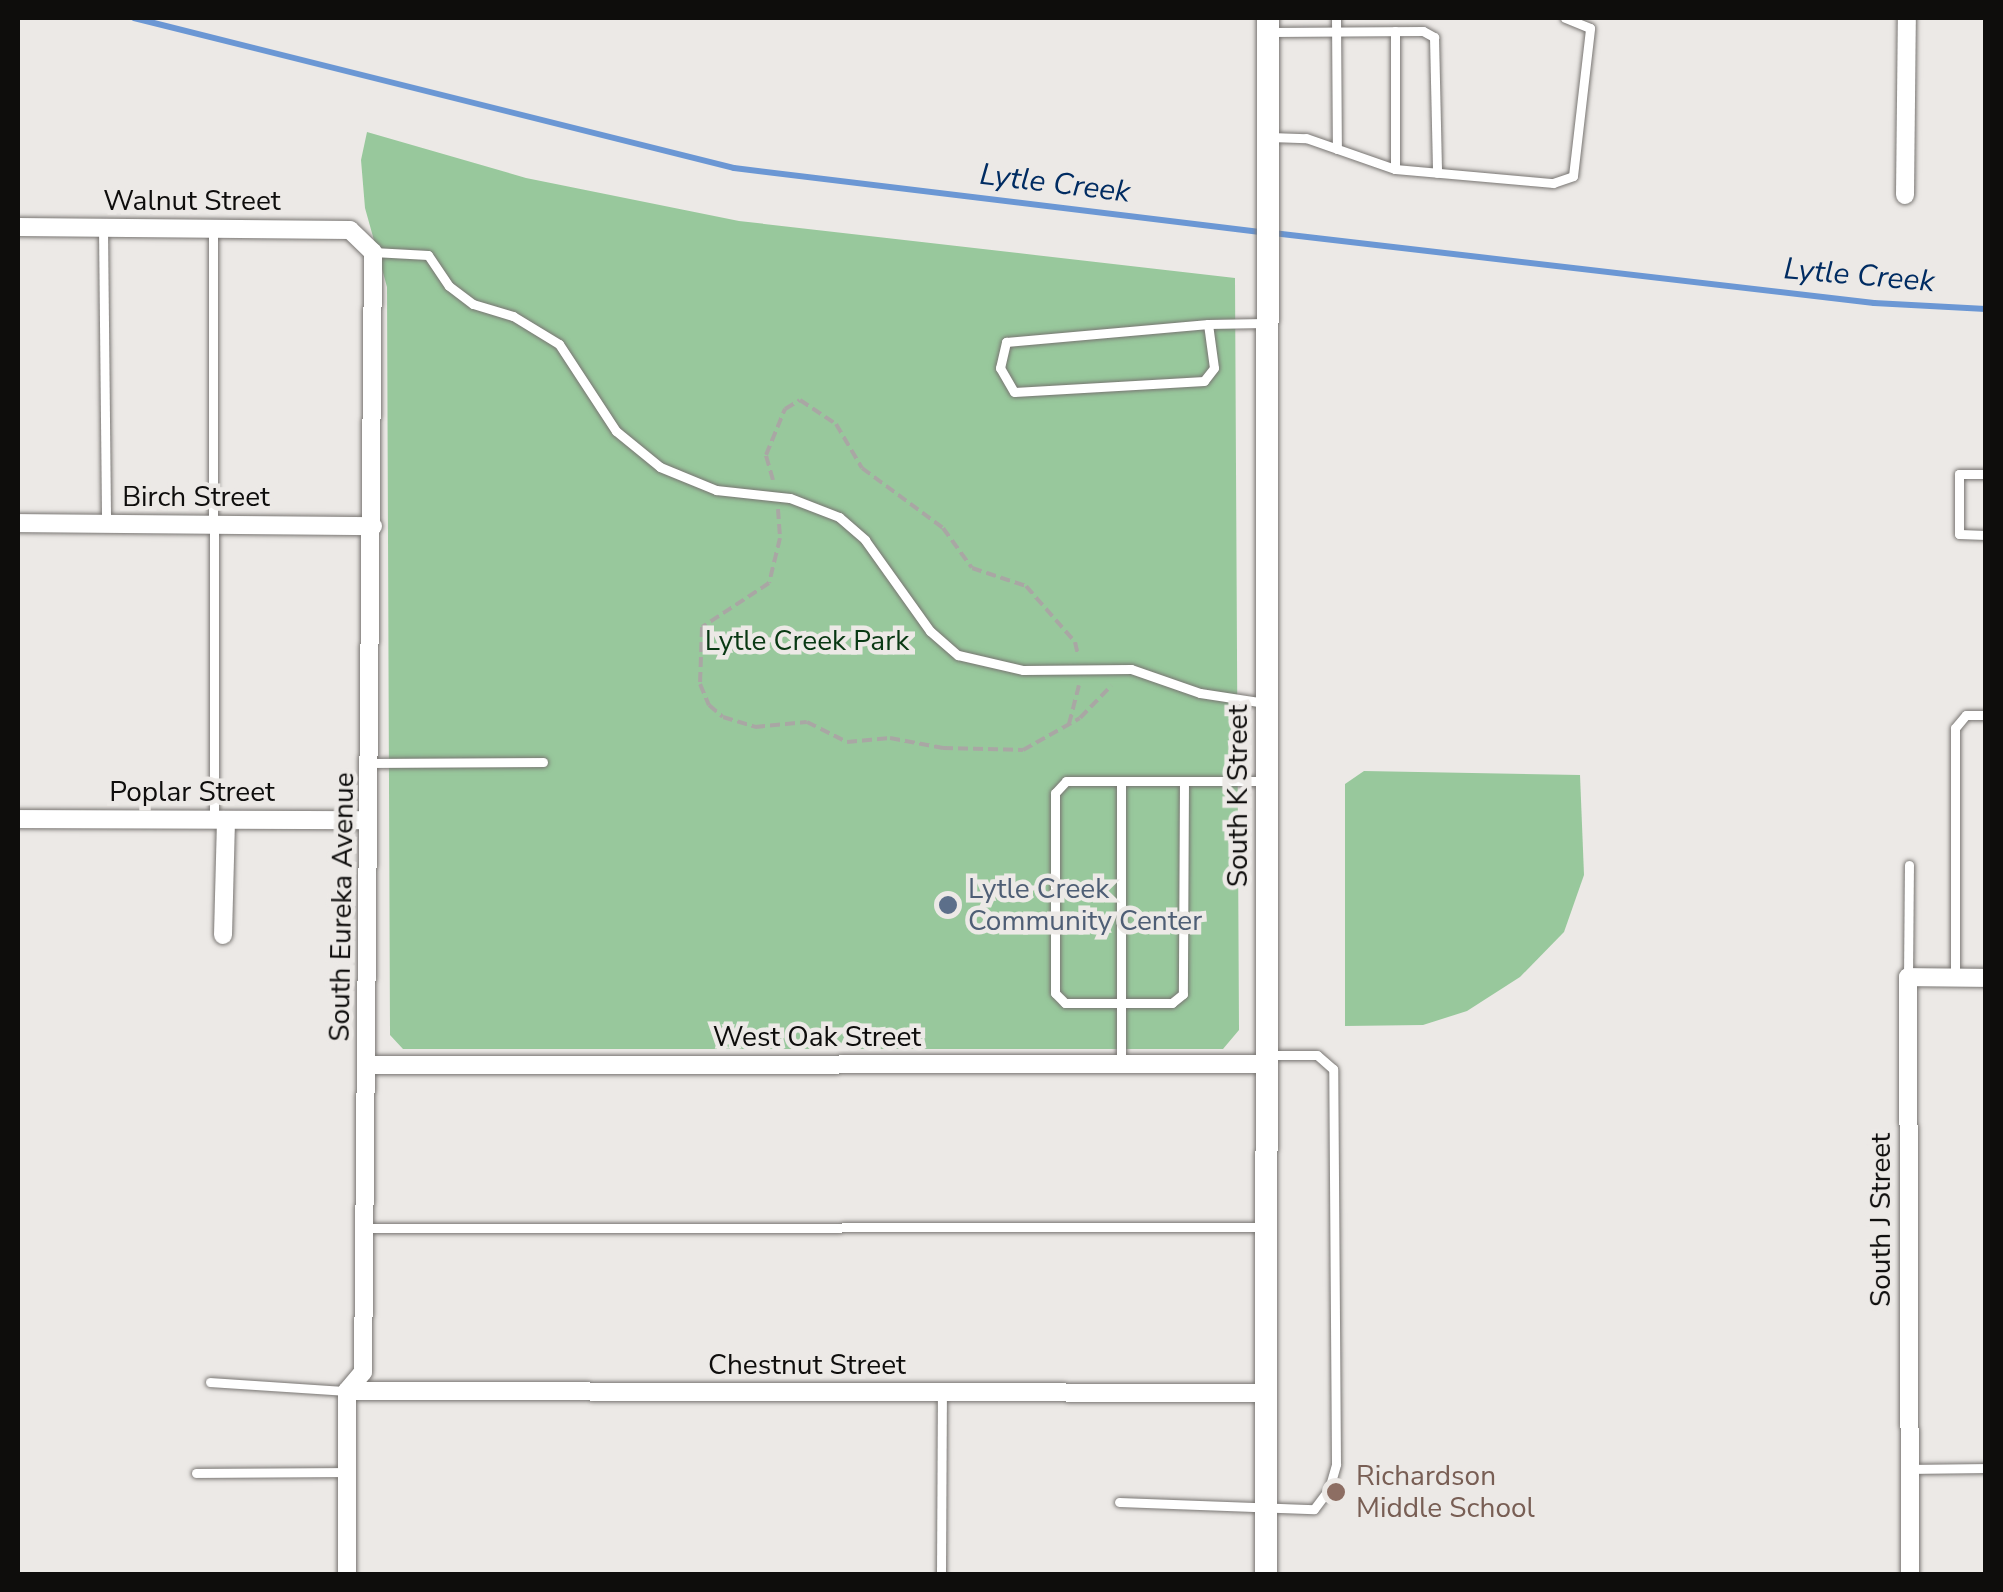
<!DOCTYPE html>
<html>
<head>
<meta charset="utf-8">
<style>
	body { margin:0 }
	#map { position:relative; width:2003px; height:1592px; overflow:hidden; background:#ece9e6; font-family:"Nunito Sans",sans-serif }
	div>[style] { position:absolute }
	.green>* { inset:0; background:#98c89c }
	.stream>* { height:6px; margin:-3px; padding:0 3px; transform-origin:3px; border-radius:3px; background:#6b97d4 }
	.path>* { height:4px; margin-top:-2px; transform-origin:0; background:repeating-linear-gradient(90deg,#a9a7a4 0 10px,transparent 0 15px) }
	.roads { filter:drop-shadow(0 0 2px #787572) drop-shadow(0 0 2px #787572) }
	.service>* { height:9px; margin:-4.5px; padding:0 4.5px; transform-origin:4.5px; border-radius:4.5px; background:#fff }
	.minor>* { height:18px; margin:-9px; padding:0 9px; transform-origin:9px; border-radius:9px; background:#fff }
	.tertiary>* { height:22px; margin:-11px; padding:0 11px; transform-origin:11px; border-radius:11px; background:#fff }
	.dots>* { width:28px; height:28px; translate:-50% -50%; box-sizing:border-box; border:5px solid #ece9e6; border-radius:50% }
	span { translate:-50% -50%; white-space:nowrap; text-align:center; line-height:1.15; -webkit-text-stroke:9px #ece9e6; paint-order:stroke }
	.street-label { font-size:28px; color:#0e0d0c }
	.park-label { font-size:28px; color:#083813 }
	.service-label { font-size:28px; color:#4e5e75 }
	.left { translate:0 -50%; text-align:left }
	.education-label { font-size:28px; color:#785e54 }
	.water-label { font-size:30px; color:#002c62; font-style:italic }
	.frame { position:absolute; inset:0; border:20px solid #0e0d0c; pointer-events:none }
</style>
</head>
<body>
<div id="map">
	<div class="green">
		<div style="clip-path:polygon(367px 132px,526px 178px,739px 221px,1235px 278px,1239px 1030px,1223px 1049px,403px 1049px,390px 1035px,387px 287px,365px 208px,361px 160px)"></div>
		<div style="clip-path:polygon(1364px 771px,1580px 775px,1584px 875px,1564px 932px,1520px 977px,1467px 1011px,1423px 1025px,1345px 1026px,1345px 784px)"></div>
	</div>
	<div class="stream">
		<div style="left:134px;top:18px;width:618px;rotate:14.04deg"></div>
		<div style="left:734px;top:168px;width:530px;rotate:6.94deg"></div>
		<div style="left:1273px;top:233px;width:605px;rotate:6.64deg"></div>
		<div style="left:1874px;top:303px;width:112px;rotate:3.1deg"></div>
	</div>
	<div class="path">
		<div style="left:773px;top:480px;width:26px;rotate:-106deg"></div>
		<div style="left:766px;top:455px;width:50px;rotate:-67.6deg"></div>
		<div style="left:785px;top:409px;width:17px;rotate:-31deg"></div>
		<div style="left:800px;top:400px;width:43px;rotate:33.7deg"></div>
		<div style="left:836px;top:424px;width:51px;rotate:59.4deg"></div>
		<div style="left:862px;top:468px;width:101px;rotate:36.5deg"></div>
		<div style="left:943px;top:528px;width:49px;rotate:54.1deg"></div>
		<div style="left:972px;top:568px;width:57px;rotate:18.4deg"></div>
		<div style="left:1026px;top:586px;width:74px;rotate:48.8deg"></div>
		<div style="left:1075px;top:642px;width:13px;rotate:77deg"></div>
		<div style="left:778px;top:509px;width:29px;rotate:86deg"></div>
		<div style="left:780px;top:538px;width:46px;rotate:103.7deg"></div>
		<div style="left:769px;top:583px;width:80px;rotate:146.7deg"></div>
		<div style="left:702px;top:627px;width:57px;rotate:92deg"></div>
		<div style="left:700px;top:684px;width:23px;rotate:67deg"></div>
		<div style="left:709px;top:705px;width:18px;rotate:41deg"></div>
		<div style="left:723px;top:717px;width:34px;rotate:17deg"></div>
		<div style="left:755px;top:727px;width:52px;rotate:-5.5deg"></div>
		<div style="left:807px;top:722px;width:45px;rotate:26.6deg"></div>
		<div style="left:847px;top:742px;width:43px;rotate:-5.3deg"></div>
		<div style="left:890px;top:738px;width:54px;rotate:10.7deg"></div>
		<div style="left:943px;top:748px;width:80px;rotate:1.4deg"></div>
		<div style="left:1023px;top:750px;width:65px;rotate:-29.3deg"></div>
		<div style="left:1080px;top:718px;width:45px;rotate:-45.9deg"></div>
		<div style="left:1069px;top:724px;width:40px;rotate:-75.6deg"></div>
	</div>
	<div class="roads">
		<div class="service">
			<div style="left:1336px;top:18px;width:131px;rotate:89.6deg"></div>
			<div style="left:1395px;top:31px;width:138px;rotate:90deg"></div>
			<div style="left:1271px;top:32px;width:152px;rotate:-0.4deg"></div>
			<div style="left:1423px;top:31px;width:13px;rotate:29deg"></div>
			<div style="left:1434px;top:37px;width:136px;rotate:88.7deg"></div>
			<div style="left:1270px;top:137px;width:36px;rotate:2deg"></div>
			<div style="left:1306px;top:138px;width:94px;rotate:19.2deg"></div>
			<div style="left:1395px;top:169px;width:159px;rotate:5.1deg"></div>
			<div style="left:1553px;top:183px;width:21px;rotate:-19deg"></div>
			<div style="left:1573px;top:176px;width:149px;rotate:-83.4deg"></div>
			<div style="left:1590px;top:28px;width:27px;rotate:-158deg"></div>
			<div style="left:103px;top:228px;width:296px;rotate:89.4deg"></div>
			<div style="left:213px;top:229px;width:591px;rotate:89.9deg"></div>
			<div style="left:373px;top:252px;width:55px;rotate:3.1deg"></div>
			<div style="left:428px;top:255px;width:37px;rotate:56deg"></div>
			<div style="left:449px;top:286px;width:30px;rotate:37deg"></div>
			<div style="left:473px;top:304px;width:42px;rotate:16.7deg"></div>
			<div style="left:513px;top:316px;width:54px;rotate:31.3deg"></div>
			<div style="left:559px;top:344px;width:104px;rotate:56.8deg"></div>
			<div style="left:616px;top:431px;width:57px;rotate:39.3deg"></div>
			<div style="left:660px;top:467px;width:61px;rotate:22.3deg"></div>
			<div style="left:716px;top:490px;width:74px;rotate:6.2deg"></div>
			<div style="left:790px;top:498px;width:53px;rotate:21.2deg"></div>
			<div style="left:839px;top:517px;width:35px;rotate:41deg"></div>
			<div style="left:865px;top:540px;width:112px;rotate:54.5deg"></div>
			<div style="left:930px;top:631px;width:37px;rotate:41deg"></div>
			<div style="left:958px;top:655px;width:67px;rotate:13deg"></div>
			<div style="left:1023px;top:670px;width:108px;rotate:-0.5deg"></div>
			<div style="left:1131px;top:669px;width:73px;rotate:19.2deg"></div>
			<div style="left:1200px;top:693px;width:66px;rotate:8.7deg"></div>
			<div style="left:1208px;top:324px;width:44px;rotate:82.2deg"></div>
			<div style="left:1214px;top:368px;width:16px;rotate:128deg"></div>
			<div style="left:1204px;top:381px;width:190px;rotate:176.7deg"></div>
			<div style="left:1014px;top:392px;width:28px;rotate:-120deg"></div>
			<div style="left:1000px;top:368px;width:27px;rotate:-77deg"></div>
			<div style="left:1006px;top:342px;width:203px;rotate:-5.1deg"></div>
			<div style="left:1208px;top:324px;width:57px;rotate:-1deg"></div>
			<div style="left:1986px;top:474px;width:27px;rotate:180deg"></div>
			<div style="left:1959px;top:474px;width:60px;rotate:90deg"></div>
			<div style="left:1959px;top:534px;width:27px;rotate:2deg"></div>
			<div style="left:371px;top:763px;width:172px;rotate:-0.3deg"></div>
			<div style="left:1184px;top:781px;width:213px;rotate:90.3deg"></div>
			<div style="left:1183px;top:994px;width:14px;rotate:141deg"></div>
			<div style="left:1172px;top:1003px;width:107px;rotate:180deg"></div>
			<div style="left:1065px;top:1003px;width:14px;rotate:-135deg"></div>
			<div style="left:1055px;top:993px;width:200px;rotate:-90deg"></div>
			<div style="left:1055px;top:793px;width:16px;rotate:-47deg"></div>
			<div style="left:1066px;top:781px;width:200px"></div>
			<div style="left:1908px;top:977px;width:112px;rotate:-89.5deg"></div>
			<div style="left:1955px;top:977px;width:249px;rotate:-90deg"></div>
			<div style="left:1955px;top:728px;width:17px;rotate:-50deg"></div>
			<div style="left:1966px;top:715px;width:20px"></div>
			<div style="left:1121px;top:1063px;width:282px;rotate:-90deg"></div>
			<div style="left:365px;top:1228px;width:898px;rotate:-0.06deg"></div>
			<div style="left:210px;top:1382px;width:137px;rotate:3.8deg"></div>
			<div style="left:1910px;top:1469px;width:76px;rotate:-0.8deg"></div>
			<div style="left:196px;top:1473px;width:151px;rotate:-0.4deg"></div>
			<div style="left:1119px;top:1502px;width:195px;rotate:2.1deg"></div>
			<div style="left:1314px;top:1509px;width:25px;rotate:-53deg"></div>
			<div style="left:1329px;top:1489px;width:26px;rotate:-74deg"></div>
			<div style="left:1336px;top:1464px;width:395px;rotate:-90.4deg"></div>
			<div style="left:1333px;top:1069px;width:21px;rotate:-139deg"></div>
			<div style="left:1317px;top:1055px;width:47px;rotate:180deg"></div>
			<div style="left:941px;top:1574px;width:181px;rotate:-89.7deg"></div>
		</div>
		<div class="minor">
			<div style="left:1905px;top:195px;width:177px;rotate:-89.4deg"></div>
			<div style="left:18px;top:227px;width:332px;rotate:0.5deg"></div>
			<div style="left:350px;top:230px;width:32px;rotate:44deg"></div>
			<div style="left:373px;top:252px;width:1120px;rotate:90.51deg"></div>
			<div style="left:363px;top:1372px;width:25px;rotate:130deg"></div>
			<div style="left:347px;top:1391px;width:183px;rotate:90deg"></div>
			<div style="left:18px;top:523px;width:355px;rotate:0.5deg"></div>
			<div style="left:18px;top:819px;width:348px;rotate:0.2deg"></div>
			<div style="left:223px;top:935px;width:115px;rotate:-88.5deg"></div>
			<div style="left:367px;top:1065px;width:900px;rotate:-0.06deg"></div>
			<div style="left:347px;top:1391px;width:920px;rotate:0.12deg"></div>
			<div style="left:1910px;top:1574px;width:597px;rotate:-90.19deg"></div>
			<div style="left:1908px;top:977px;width:78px;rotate:0.7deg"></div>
		</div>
		<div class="tertiary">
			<div style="left:1266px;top:1574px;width:1556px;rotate:-89.93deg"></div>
		</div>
	</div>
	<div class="dots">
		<div style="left:948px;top:905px;background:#5c6f8a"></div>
		<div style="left:1336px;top:1492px;background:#8d6e63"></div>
	</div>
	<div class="street-label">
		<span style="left:192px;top:201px">Walnut Street</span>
		<span style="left:196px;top:497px">Birch Street</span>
		<span style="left:192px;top:792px">Poplar Street</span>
		<span style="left:1238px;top:796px;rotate:-90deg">South K Street</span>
		<span style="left:342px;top:907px;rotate:-89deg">South Eureka Avenue</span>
		<span style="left:817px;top:1037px">West Oak Street</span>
		<span style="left:1881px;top:1220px;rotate:-90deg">South J Street</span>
		<span style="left:807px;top:1365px">Chestnut Street</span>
	</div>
	<div class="park-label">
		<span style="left:807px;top:641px">Lytle Creek Park</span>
	</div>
	<div class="service-label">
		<span class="left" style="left:968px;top:905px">Lytle Creek<br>Community Center</span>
	</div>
	<div class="education-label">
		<span class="left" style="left:1356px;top:1492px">Richardson<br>Middle School</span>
	</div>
	<div class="water-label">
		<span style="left:1055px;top:184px;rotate:7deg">Lytle Creek</span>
		<span style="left:1859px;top:276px;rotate:5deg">Lytle Creek</span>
	</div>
	<div class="frame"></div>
</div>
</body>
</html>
